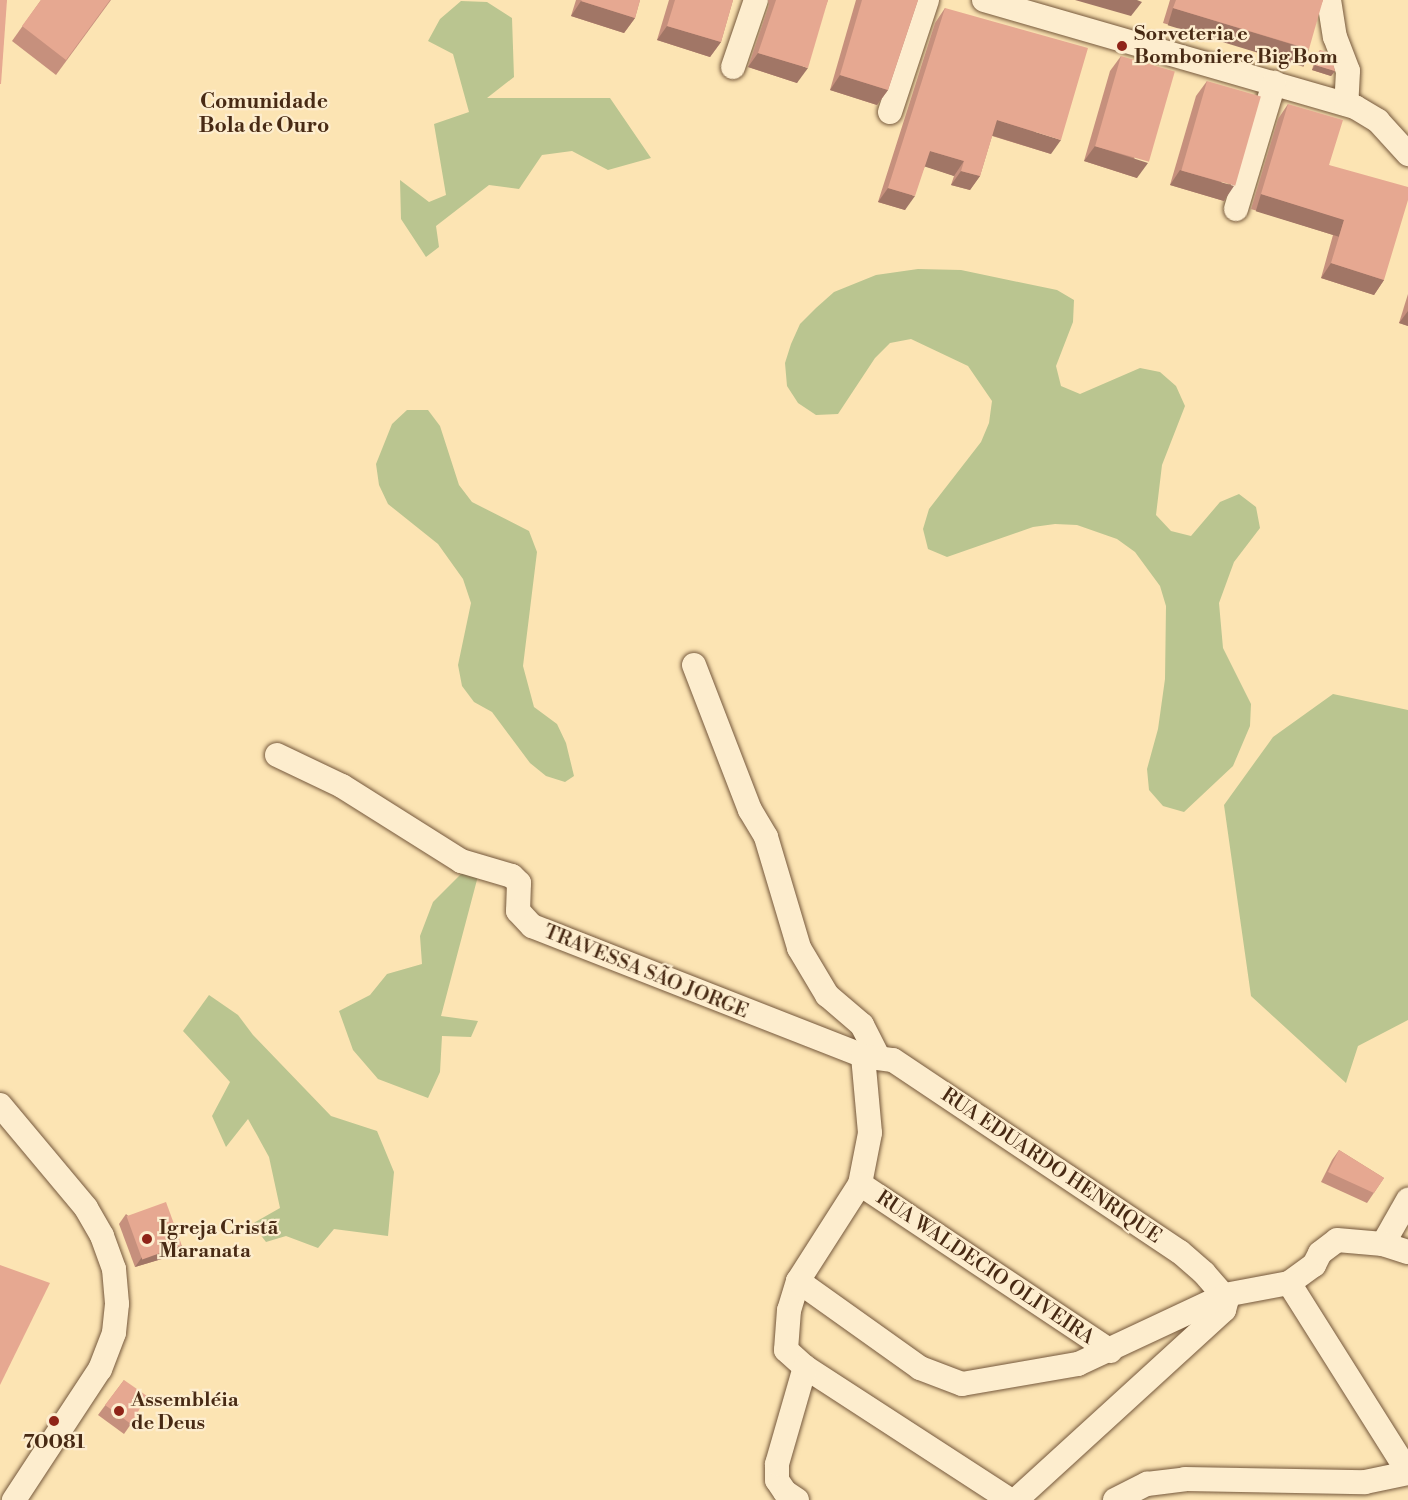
<!DOCTYPE html>
<html>
<head>
<meta charset="utf-8">
<style>
	body { margin:0 }
	#map { position:relative; width:1408px; height:1500px; overflow:hidden; background:#fce4b3; font-family:"Libre Bodoni",serif }
	div>[style] { position:absolute }
	.green>* { inset:0; background:#bac590 }
	.roads { filter:drop-shadow(0 0 2px #75583c) drop-shadow(0 0 2px #75583c) }
	.minor>* { height:24px; margin:-12px; padding:0 12px; transform-origin:12px; border-radius:12px; background:#fdedce }
	.wall>* { inset:0; background:#c6907d }
	.shaded-wall>* { inset:0; background:#a17666; transform-origin:0 0 }
	.building>* { inset:0; background:#e6a891; transform-origin:0 0 }
	.dots>* { width:16px; height:16px; translate:-50% -50%; box-sizing:border-box; border:3px solid #fdedce; border-radius:50% }
	span { translate:-50% -50%; white-space:nowrap; text-align:center; line-height:1.15; -webkit-text-stroke:4.5px #fdedce; paint-order:stroke }
	.poi-label { font-size:20px; color:#482a14; font-weight:700 }
	.left { translate:0 -50%; text-align:left }
	.street-label { font-size:20px; color:#482a14 }
	.neighbourhood-label { font-size:21px; color:#482a14; font-weight:700 }
</style>
</head>
<body>
<div id="map">
	<div class="green">
		<div style="clip-path:polygon(461px 1px,487px 2px,512px 18px,514px 77px,487px 98px,610px 98px,651px 158px,608px 170px,572px 151px,542px 155px,519px 189px,489px 185px,436px 226px,439px 247px,426px 257px,401px 219px,400px 180px,429px 202px,446px 195px,434px 124px,469px 112px,453px 54px,428px 41px,440px 19px)"></div>
		<div style="clip-path:polygon(918px 269px,961px 270px,1057px 290px,1074px 300px,1073px 322px,1056px 366px,1061px 386px,1080px 394px,1140px 368px,1160px 372px,1176px 386px,1185px 406px,1162px 465px,1156px 515px,1171px 531px,1191px 536px,1220px 502px,1239px 494px,1256px 507px,1260px 528px,1234px 562px,1219px 603px,1223px 648px,1251px 704px,1250px 726px,1233px 766px,1184px 812px,1163px 806px,1149px 790px,1147px 769px,1158px 729px,1165px 679px,1166px 606px,1160px 586px,1135px 552px,1117px 539px,1077px 525px,1055px 524px,1033px 527px,947px 557px,928px 549px,923px 529px,929px 509px,981px 442px,989px 423px,992px 401px,968px 366px,911px 339px,890px 343px,875px 358px,838px 414px,816px 415px,798px 403px,787px 386px,785px 363px,791px 344px,800px 324px,816px 308px,834px 292px,876px 275px)"></div>
		<div style="clip-path:polygon(407px 410px,428px 410px,440px 426px,459px 485px,472px 502px,529px 531px,537px 552px,523px 666px,534px 707px,557px 724px,566px 743px,574px 776px,565px 782px,546px 776px,530px 763px,492px 712px,474px 702px,462px 686px,458px 665px,471px 603px,463px 579px,438px 544px,388px 504px,379px 485px,376px 464px,392px 424px)"></div>
		<div style="clip-path:polygon(1333px 694px,1408px 710px,1408px 1020px,1358px 1046px,1346px 1083px,1251px 996px,1224px 805px,1273px 737px)"></div>
		<div style="clip-path:polygon(463px 872px,478px 876px,441px 1016px,478px 1021px,471px 1037px,442px 1036px,440px 1072px,428px 1098px,378px 1079px,353px 1050px,339px 1011px,370px 995px,387px 974px,422px 964px,420px 936px,433px 902px)"></div>
		<div style="clip-path:polygon(209px 995px,238px 1015px,253px 1035px,331px 1116px,377px 1131px,394px 1172px,388px 1236px,334px 1229px,318px 1248px,286px 1236px,266px 1242px,252px 1224px,280px 1208px,269px 1157px,248px 1119px,226px 1147px,212px 1116px,230px 1082px,183px 1031px)"></div>
	</div>
	<div class="roads">
		<div class="minor">
			<div style="left:984px;top:0;width:386px;rotate:16.1deg"></div>
			<div style="left:1355px;top:107px;width:27px;rotate:31deg"></div>
			<div style="left:1378px;top:121px;width:45px;rotate:47.7deg"></div>
			<div style="left:1329px;top:0;width:37px;rotate:81deg"></div>
			<div style="left:1335px;top:37px;width:36px;rotate:69deg"></div>
			<div style="left:1348px;top:71px;width:33px;rotate:93deg"></div>
			<div style="left:733px;top:67px;width:71px;rotate:-71.1deg"></div>
			<div style="left:890px;top:112px;width:118px;rotate:-71.7deg"></div>
			<div style="left:1236px;top:209px;width:132px;rotate:-73.2deg"></div>
			<div style="left:694px;top:665px;width:155px;rotate:68.9deg"></div>
			<div style="left:750px;top:810px;width:31px;rotate:59deg"></div>
			<div style="left:766px;top:837px;width:116px;rotate:73.4deg"></div>
			<div style="left:799px;top:948px;width:55px;rotate:59.2deg"></div>
			<div style="left:827px;top:995px;width:46px;rotate:40.6deg"></div>
			<div style="left:862px;top:1025px;width:36px;rotate:63deg"></div>
			<div style="left:277px;top:755px;width:72px;rotate:25.5deg"></div>
			<div style="left:342px;top:786px;width:141px;rotate:32.2deg"></div>
			<div style="left:461px;top:861px;width:53px;rotate:16.4deg"></div>
			<div style="left:512px;top:876px;width:10px;rotate:45deg"></div>
			<div style="left:519px;top:883px;width:28px;rotate:92deg"></div>
			<div style="left:518px;top:911px;width:21px;rotate:47deg"></div>
			<div style="left:532px;top:926px;width:356px;rotate:21.4deg"></div>
			<div style="left:863px;top:1056px;width:30px;rotate:8deg"></div>
			<div style="left:893px;top:1060px;width:345px;rotate:33.8deg"></div>
			<div style="left:1180px;top:1252px;width:32px;rotate:41deg"></div>
			<div style="left:1204px;top:1273px;width:35px;rotate:49deg"></div>
			<div style="left:1227px;top:1299px;width:11px;rotate:105deg"></div>
			<div style="left:1224px;top:1310px;width:282px;rotate:137.6deg"></div>
			<div style="left:863px;top:1056px;width:77px;rotate:84.8deg"></div>
			<div style="left:870px;top:1133px;width:52px;rotate:101.1deg"></div>
			<div style="left:860px;top:1184px;width:115px;rotate:122.6deg"></div>
			<div style="left:798px;top:1281px;width:30px;rotate:107deg"></div>
			<div style="left:789px;top:1310px;width:40px;rotate:94.3deg"></div>
			<div style="left:786px;top:1350px;width:25px;rotate:42deg"></div>
			<div style="left:805px;top:1367px;width:244px;rotate:33deg"></div>
			<div style="left:0;top:1105px;width:134px;rotate:50.1deg"></div>
			<div style="left:86px;top:1208px;width:32px;rotate:60deg"></div>
			<div style="left:102px;top:1236px;width:35px;rotate:70deg"></div>
			<div style="left:114px;top:1269px;width:35px;rotate:85deg"></div>
			<div style="left:117px;top:1304px;width:29px;rotate:96deg"></div>
			<div style="left:114px;top:1333px;width:39px;rotate:111deg"></div>
			<div style="left:100px;top:1369px;width:157px;rotate:123.3deg"></div>
			<div style="left:860px;top:1184px;width:301px;rotate:33.7deg"></div>
			<div style="left:1383px;top:1244px;width:51px;rotate:-60.4deg"></div>
			<div style="left:798px;top:1281px;width:150px;rotate:35.5deg"></div>
			<div style="left:920px;top:1368px;width:45px;rotate:20.9deg"></div>
			<div style="left:962px;top:1384px;width:118px;rotate:-9.8deg"></div>
			<div style="left:1078px;top:1364px;width:162px;rotate:-25.1deg"></div>
			<div style="left:1225px;top:1295px;width:65px;rotate:-10.6deg"></div>
			<div style="left:1289px;top:1283px;width:31px;rotate:-36deg"></div>
			<div style="left:1314px;top:1265px;width:13px;rotate:-63deg"></div>
			<div style="left:1320px;top:1253px;width:21px;rotate:-37deg"></div>
			<div style="left:1337px;top:1240px;width:46px;rotate:5deg"></div>
			<div style="left:1383px;top:1244px;width:26px;rotate:18deg"></div>
			<div style="left:1289px;top:1283px;width:223px;rotate:57.8deg"></div>
			<div style="left:797px;top:1500px;width:14px;rotate:-146deg"></div>
			<div style="left:785px;top:1492px;width:14px;rotate:-124deg"></div>
			<div style="left:777px;top:1480px;width:16px;rotate:-90deg"></div>
			<div style="left:777px;top:1464px;width:101px;rotate:-73.9deg"></div>
			<div style="left:1115px;top:1500px;width:36px;rotate:-27deg"></div>
			<div style="left:1147px;top:1484px;width:38px;rotate:-7deg"></div>
			<div style="left:1185px;top:1479px;width:180px;rotate:1deg"></div>
			<div style="left:1365px;top:1482px;width:44px;rotate:-11.8deg"></div>
		</div>
	</div>
	<div class="wall">
		<div style="clip-path:polygon(41px 0,111px 0,56px 75px,12px 41px)"></div>
		<div style="clip-path:polygon(576px 0,640px 0,635px 18px,624px 33px,571px 16px)"></div>
		<div style="clip-path:polygon(669px 0,733px 0,721px 42px,710px 57px,657px 40px)"></div>
		<div style="clip-path:polygon(768px 0,828px 0,797px 83px,748px 67px,769px 5px)"></div>
		<div style="clip-path:polygon(856px 0,918px 0,888px 90px,877px 105px,830px 90px)"></div>
		<div style="clip-path:polygon(1170px 0,1323px 0,1298px 64px,1163px 23px)"></div>
		<div style="clip-path:polygon(945px 8px,1051px 154px,992px 136px,980px 176px,970px 190px,951px 185px,954px 176px,925px 166px,905px 210px,878px 202px,935px 23px)"></div>
		<div style="clip-path:polygon(1320px 50px,1335px 71px,1331px 76px,1312px 70px,1316px 55px)"></div>
		<div style="clip-path:polygon(1121px 56px,1137px 178px,1084px 161px,1110px 71px)"></div>
		<div style="clip-path:polygon(1207px 81px,1224px 201px,1170px 185px,1196px 96px)"></div>
		<div style="clip-path:polygon(1288px 104px,1329px 165px,1384px 280px,1374px 295px,1321px 278px,1333px 235px,1251px 209px,1278px 119px)"></div>
		<div style="clip-path:polygon(1408px 294px,1408px 326px,1399px 323px)"></div>
		<div style="clip-path:polygon(1339px 1150px,1384px 1178px,1367px 1203px,1321px 1182px,1332px 1160px)"></div>
		<div style="clip-path:polygon(126px 1214px,175px 1255px,135px 1267px,119px 1224px)"></div>
		<div style="clip-path:polygon(124px 1380px,131px 1424px,124px 1434px,98px 1415px)"></div>
	</div>
	<div class="shaded-wall">
		<div style="clip-path:polygon(1075px 0,1137px 0,1142px 2px,1131px 16px)"></div>
		<div style="clip-path:polygon(581px 1px,635px 18px,624px 33px,571px 16px)"></div>
		<div style="left:1173px;top:8px;width:142px;height:18px;rotate:17deg"></div>
		<div style="clip-path:polygon(667px 26px,721px 42px,710px 57px,657px 40px)"></div>
		<div style="clip-path:polygon(758px 53px,808px 68px,797px 83px,748px 67px)"></div>
		<div style="clip-path:polygon(1315px 65px,1335px 71px,1331px 76px,1312px 70px)"></div>
		<div style="clip-path:polygon(840px 75px,888px 90px,877px 105px,830px 90px)"></div>
		<div style="clip-path:polygon(997px 120px,1061px 140px,1051px 154px,987px 134px)"></div>
		<div style="clip-path:polygon(1095px 146px,1148px 163px,1137px 178px,1084px 161px)"></div>
		<div style="clip-path:polygon(930px 151px,964px 161px,954px 176px,920px 165px)"></div>
		<div style="clip-path:polygon(1180px 170px,1234px 186px,1224px 201px,1170px 185px)"></div>
		<div style="clip-path:polygon(961px 171px,980px 176px,970px 190px,951px 185px)"></div>
		<div style="clip-path:polygon(888px 188px,915px 196px,905px 210px,878px 202px)"></div>
		<div style="left:1261px;top:194px;width:87px;height:18px;rotate:17deg"></div>
		<div style="clip-path:polygon(1331px 263px,1384px 280px,1374px 295px,1321px 278px)"></div>
		<div style="clip-path:polygon(1408px 311px,1408px 326px,1399px 323px)"></div>
		<div style="clip-path:polygon(182px 1245px,175px 1255px,135px 1267px,142px 1257px)"></div>
	</div>
	<div class="building">
		<div style="clip-path:polygon(0 0,7px 0,1px 84px,0 84px)"></div>
		<div style="clip-path:polygon(41px 0,110px 0,66px 60px,22px 26px)"></div>
		<div style="clip-path:polygon(582px 0,640px 0,635px 18px,581px 1px)"></div>
		<div style="clip-path:polygon(675px 0,733px 0,721px 42px,667px 26px)"></div>
		<div style="clip-path:polygon(776px 0,828px 0,808px 68px,758px 53px)"></div>
		<div style="clip-path:polygon(862px 0,918px 0,888px 90px,840px 75px)"></div>
		<div style="clip-path:polygon(1176px 0,1323px 0,1309px 49px,1173px 8px)"></div>
		<div style="clip-path:polygon(945px 8px,1088px 48px,1061px 140px,997px 120px,980px 176px,961px 171px,964px 161px,930px 151px,915px 196px,888px 188px)"></div>
		<div style="clip-path:polygon(1320px 50px,1331px 53px,1335px 71px,1315px 65px)"></div>
		<div style="left:1121px;top:56px;width:56px;height:94px;rotate:16deg"></div>
		<div style="left:1207px;top:81px;width:56px;height:93px;rotate:16deg"></div>
		<div style="clip-path:polygon(1288px 104px,1343px 120px,1329px 165px,1408px 187px,1408px 200px,1384px 280px,1331px 263px,1344px 220px,1261px 194px)"></div>
		<div style="clip-path:polygon(1339px 1150px,1384px 1178px,1374px 1193px,1328px 1172px)"></div>
		<div style="left:166px;top:1202px;width:46px;height:42px;rotate:70deg"></div>
		<div style="clip-path:polygon(0 1265px,50px 1283px,0 1385px)"></div>
		<div style="clip-path:polygon(124px 1380px,147px 1396px,131px 1424px,105px 1405px)"></div>
	</div>
	<div class="dots">
		<div style="left:1122px;top:46px;background:#8f2418"></div>
		<div style="left:147px;top:1239px;background:#8f2418"></div>
		<div style="left:119px;top:1411px;background:#8f2418"></div>
		<div style="left:54px;top:1421px;background:#8f2418"></div>
	</div>
	<div class="poi-label">
		<span class="left" style="left:1134px;top:46px">Sorveteria e<br>Bomboniere Big Bom</span>
		<span class="left" style="left:159px;top:1240px">Igreja Cristã<br>Maranata</span>
		<span class="left" style="left:131px;top:1412px">Assembléia<br>de Deus</span>
		<span style="left:54px;top:1442px">70081</span>
	</div>
	<div class="street-label">
		<span style="left:646px;top:972px;rotate:22deg">TRAVESSA SÃO JORGE</span>
		<span style="left:1051px;top:1166px;rotate:34deg">RUA EDUARDO HENRIQUE</span>
		<span style="left:985px;top:1268px;rotate:34deg">RUA WALDECIO OLIVEIRA</span>
	</div>
	<div class="neighbourhood-label">
		<span style="left:264px;top:114px">Comunidade<br>Bola de Ouro</span>
	</div>
</div>
</body>
</html>
